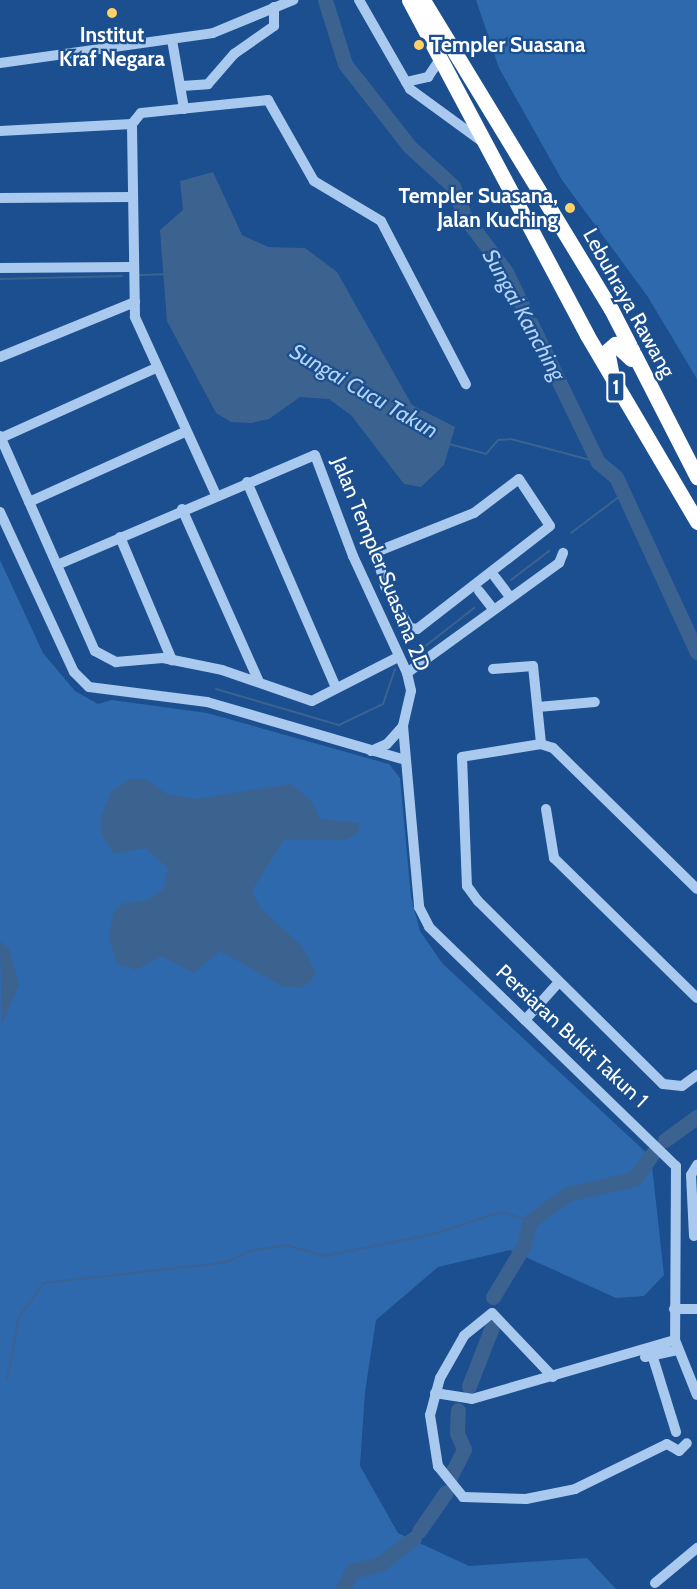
<!DOCTYPE html>
<html>
<head>
<meta charset="utf-8">
<style>
	body { margin:0 }
	#map { position:relative; width:697px; height:1589px; overflow:hidden; background:#1b4f8f; font-family:Cabin,sans-serif }
	div>[style] { position:absolute }
	.green>* { inset:0; background:#2e69ad }
	.water>* { inset:0; background:#3c6290 }
	.stream>* { height:2px; margin:-1px; padding:0 1px; transform-origin:1px; border-radius:1px; background:#3c6290 }
	.river>* { height:15px; margin:-7.5px; padding:0 7.5px; transform-origin:7.5px; border-radius:7.5px; background:#3c6290 }
	.minor>* { height:10px; margin:-5px; padding:0 5px; transform-origin:5px; border-radius:5px; background:#a9c9ee }
	.highway>* { height:15px; margin:-7.5px; padding:0 7.5px; transform-origin:7.5px; border-radius:7.5px; background:#fff }
	.dots>* { width:16px; height:16px; translate:-50% -50%; box-sizing:border-box; border:3px solid #1b4f8f; border-radius:50% }
	span { translate:-50% -50%; white-space:nowrap; text-align:center; line-height:1.15; -webkit-text-stroke:4.5px #1b4f8f; paint-order:stroke }
	.shield-label span { padding:2px 4px; background:#1b4f8f; border:2px solid; border-radius:4px; -webkit-text-stroke-width:0 }
	.shield-label { font-size:20px; color:#fff; font-weight:700 }
	.poi-label { font-size:21px; color:#fff; font-weight:700 }
	.left { translate:0 -50%; text-align:left }
	.right { translate:-100% -50%; text-align:right }
	.street-label { font-size:21px; color:#fff }
	.water-label { font-size:22px; color:#b5d3f5; font-style:italic }
</style>
</head>
<body>
<div id="map">
	<div class="green">
		<div style="clip-path:polygon(476px 0,697px 0,697px 379px,648px 297px,562px 180px,499px 68px)"></div>
		<div style="clip-path:polygon(0 560px,43px 653px,75px 691px,98px 704px,112px 700px,207px 713px,389px 764px,400px 778px,411px 897px,420px 931px,442px 963px,651px 1157px,664px 1275px,644px 1296px,616px 1298px,510px 1250px,438px 1267px,376px 1320px,365px 1392px,360px 1466px,398px 1533px,469px 1566px,587px 1558px,616px 1589px,0 1589px)"></div>
	</div>
	<div class="water">
		<div style="clip-path:polygon(213px 172px,242px 235px,268px 247px,305px 248px,337px 272px,412px 405px,455px 427px,444px 465px,421px 487px,404px 484px,351px 415px,329px 399px,300px 397px,269px 419px,251px 423px,231px 422px,216px 413px,167px 321px,160px 230px,183px 210px,180px 181px)"></div>
		<div style="clip-path:polygon(129px 779px,145px 779px,167px 794px,197px 799px,290px 784px,311px 800px,320px 819px,360px 823px,358px 833px,345px 840px,284px 840px,252px 890px,260px 908px,302px 946px,316px 973px,310px 982px,301px 988px,282px 986px,220px 951px,194px 973px,161px 956px,136px 970px,117px 964px,109px 937px,113px 914px,121px 904px,147px 900px,163px 890px,168px 868px,145px 848px,114px 854px,102px 836px,101px 817px,111px 792px)"></div>
		<div style="clip-path:polygon(0 941px,9px 949px,19px 985px,2px 1024px)"></div>
	</div>
	<div class="stream">
		<div style="left:139px;top:275px;width:24px;rotate:-2deg"></div>
		<div style="left:0;top:279px;width:122px;rotate:-1.4deg"></div>
		<div style="left:449px;top:444px;width:38px;rotate:15deg"></div>
		<div style="left:486px;top:454px;width:18px;rotate:-49deg"></div>
		<div style="left:498px;top:440px;width:13px;rotate:-4deg"></div>
		<div style="left:511px;top:439px;width:90px;rotate:14.8deg"></div>
		<div style="left:571px;top:533px;width:66px;rotate:-37deg"></div>
		<div style="left:511px;top:580px;width:48px;rotate:-37.3deg"></div>
		<div style="left:415px;top:654px;width:75px;rotate:-37.9deg"></div>
		<div style="left:216px;top:689px;width:128px;rotate:16.3deg"></div>
		<div style="left:339px;top:725px;width:49px;rotate:-25.5deg"></div>
		<div style="left:383px;top:704px;width:37px;rotate:-71deg"></div>
		<div style="left:7px;top:1379px;width:63px;rotate:-79deg"></div>
		<div style="left:19px;top:1317px;width:42px;rotate:-53.7deg"></div>
		<div style="left:44px;top:1283px;width:184px;rotate:-6.5deg"></div>
		<div style="left:227px;top:1262px;width:25px;rotate:-26deg"></div>
		<div style="left:250px;top:1251px;width:36px;rotate:-9deg"></div>
		<div style="left:286px;top:1245px;width:40px;rotate:16deg"></div>
		<div style="left:324px;top:1256px;width:112px;rotate:-11.3deg"></div>
		<div style="left:434px;top:1234px;width:71px;rotate:-18.2deg"></div>
		<div style="left:501px;top:1212px;width:30px;rotate:17deg"></div>
	</div>
	<div class="river">
		<div style="left:325px;top:0;width:67px;rotate:72.6deg"></div>
		<div style="left:345px;top:64px;width:104px;rotate:52deg"></div>
		<div style="left:409px;top:146px;width:59px;rotate:42.3deg"></div>
		<div style="left:453px;top:186px;width:33px;rotate:69deg"></div>
		<div style="left:465px;top:217px;width:69px;rotate:53.3deg"></div>
		<div style="left:506px;top:272px;width:211px;rotate:64.2deg"></div>
		<div style="left:598px;top:462px;width:23px;rotate:40deg"></div>
		<div style="left:616px;top:477px;width:193px;rotate:65.2deg"></div>
		<div style="left:665px;top:1140px;width:39px;rotate:-36deg"></div>
		<div style="left:493px;top:1297px;width:58px;rotate:-59deg"></div>
		<div style="left:523px;top:1247px;width:27px;rotate:-75deg"></div>
		<div style="left:530px;top:1221px;width:47px;rotate:-35.4deg"></div>
		<div style="left:568px;top:1194px;width:68px;rotate:-12.8deg"></div>
		<div style="left:634px;top:1179px;width:32px;rotate:-54deg"></div>
		<div style="left:469px;top:1386px;width:63px;rotate:-68.7deg"></div>
		<div style="left:450px;top:1477px;width:31px;rotate:-63deg"></div>
		<div style="left:464px;top:1449px;width:17px;rotate:-114deg"></div>
		<div style="left:457px;top:1433px;width:23px;rotate:-88deg"></div>
		<div style="left:419px;top:1531px;width:47px;rotate:-55.3deg"></div>
		<div style="left:343px;top:1589px;width:20px;rotate:-63deg"></div>
		<div style="left:352px;top:1571px;width:29px;rotate:-14deg"></div>
		<div style="left:380px;top:1564px;width:43px;rotate:-37.4deg"></div>
	</div>
	<div class="minor">
		<div style="left:359px;top:0;width:103px;rotate:60.2deg"></div>
		<div style="left:410px;top:89px;width:87px;rotate:36.1deg"></div>
		<div style="left:172px;top:40px;width:70px;rotate:80.1deg"></div>
		<div style="left:0;top:63px;width:215px;rotate:-8deg"></div>
		<div style="left:213px;top:33px;width:87px;rotate:-22.4deg"></div>
		<div style="left:406px;top:82px;width:23px;rotate:-13deg"></div>
		<div style="left:428px;top:77px;width:22px;rotate:-56deg"></div>
		<div style="left:182px;top:86px;width:26px;rotate:-4deg"></div>
		<div style="left:208px;top:84px;width:40px;rotate:-49deg"></div>
		<div style="left:234px;top:54px;width:49px;rotate:-35deg"></div>
		<div style="left:274px;top:26px;width:19px;rotate:-90deg"></div>
		<div style="left:0;top:131px;width:132px;rotate:-3deg"></div>
		<div style="left:0;top:198px;width:132px;rotate:-0.4deg"></div>
		<div style="left:0;top:268px;width:131px;rotate:-0.4deg"></div>
		<div style="left:0;top:357px;width:146px;rotate:-22.2deg"></div>
		<div style="left:0;top:436px;width:235px;rotate:66.2deg"></div>
		<div style="left:95px;top:651px;width:24px;rotate:28deg"></div>
		<div style="left:116px;top:662px;width:47px;rotate:-4.9deg"></div>
		<div style="left:163px;top:658px;width:60px;rotate:11.5deg"></div>
		<div style="left:222px;top:670px;width:95px;rotate:19deg"></div>
		<div style="left:312px;top:701px;width:94px;rotate:-27.1deg"></div>
		<div style="left:1px;top:438px;width:170px;rotate:-24.3deg"></div>
		<div style="left:519px;top:479px;width:56px;rotate:56.6deg"></div>
		<div style="left:550px;top:526px;width:168px;rotate:142.2deg"></div>
		<div style="left:417px;top:629px;width:7px;rotate:-172deg"></div>
		<div style="left:410px;top:628px;width:49px;rotate:-120.8deg"></div>
		<div style="left:385px;top:586px;width:35px;rotate:-105deg"></div>
		<div style="left:376px;top:552px;width:105px;rotate:-21.7deg"></div>
		<div style="left:474px;top:513px;width:56px;rotate:-37.1deg"></div>
		<div style="left:247px;top:482px;width:224px;rotate:66.6deg"></div>
		<div style="left:216px;top:495px;width:196px;rotate:-114.5deg"></div>
		<div style="left:135px;top:317px;width:193px;rotate:-90.9deg"></div>
		<div style="left:132px;top:124px;width:14px;rotate:-51deg"></div>
		<div style="left:141px;top:113px;width:128px;rotate:-5.8deg"></div>
		<div style="left:268px;top:100px;width:93px;rotate:60.4deg"></div>
		<div style="left:314px;top:181px;width:78px;rotate:30.8deg"></div>
		<div style="left:381px;top:221px;width:184px;rotate:62.5deg"></div>
		<div style="left:29px;top:502px;width:171px;rotate:-24.2deg"></div>
		<div style="left:182px;top:509px;width:187px;rotate:66deg"></div>
		<div style="left:0;top:512px;width:176px;rotate:65.2deg"></div>
		<div style="left:74px;top:672px;width:21px;rotate:45deg"></div>
		<div style="left:89px;top:687px;width:119px;rotate:7.2deg"></div>
		<div style="left:207px;top:702px;width:206px;rotate:16.3deg"></div>
		<div style="left:120px;top:537px;width:134px;rotate:67.1deg"></div>
		<div style="left:57px;top:565px;width:280px;rotate:-23.1deg"></div>
		<div style="left:315px;top:455px;width:108px;rotate:69.4deg"></div>
		<div style="left:353px;top:556px;width:129px;rotate:65.2deg"></div>
		<div style="left:407px;top:673px;width:18px;rotate:77deg"></div>
		<div style="left:411px;top:691px;width:36px;rotate:103deg"></div>
		<div style="left:403px;top:726px;width:182px;rotate:84.9deg"></div>
		<div style="left:419px;top:907px;width:22px;rotate:63deg"></div>
		<div style="left:429px;top:927px;width:344px;rotate:44.1deg"></div>
		<div style="left:676px;top:1166px;width:174px;rotate:90.3deg"></div>
		<div style="left:675px;top:1340px;width:59px;rotate:68.2deg"></div>
		<div style="left:495px;top:577px;width:26px;rotate:53deg"></div>
		<div style="left:479px;top:591px;width:24px;rotate:52deg"></div>
		<div style="left:493px;top:669px;width:40px;rotate:-4.3deg"></div>
		<div style="left:533px;top:666px;width:78px;rotate:84.1deg"></div>
		<div style="left:407px;top:673px;width:188px;rotate:-35.9deg"></div>
		<div style="left:559px;top:563px;width:11px;rotate:-68deg"></div>
		<div style="left:538px;top:707px;width:57px;rotate:-5deg"></div>
		<div style="left:371px;top:751px;width:17px;rotate:-24deg"></div>
		<div style="left:387px;top:744px;width:24px;rotate:-48deg"></div>
		<div style="left:546px;top:809px;width:50px;rotate:80.7deg"></div>
		<div style="left:554px;top:858px;width:200px;rotate:44.4deg"></div>
		<div style="left:697px;top:889px;width:202px;rotate:-135.6deg"></div>
		<div style="left:553px;top:748px;width:13px;rotate:-162deg"></div>
		<div style="left:541px;top:744px;width:80px;rotate:170.7deg"></div>
		<div style="left:462px;top:757px;width:129px;rotate:87.8deg"></div>
		<div style="left:467px;top:886px;width:19px;rotate:54deg"></div>
		<div style="left:478px;top:901px;width:260px;rotate:44.7deg"></div>
		<div style="left:663px;top:1084px;width:19px;rotate:6deg"></div>
		<div style="left:682px;top:1086px;width:19px;rotate:-36deg"></div>
		<div style="left:525px;top:1020px;width:51px;rotate:-48.2deg"></div>
		<div style="left:694px;top:1236px;width:61px;rotate:-92.8deg"></div>
		<div style="left:691px;top:1175px;width:12px;rotate:-59deg"></div>
		<div style="left:674px;top:1309px;width:23px"></div>
		<div style="left:650px;top:1348px;width:88px;rotate:72.8deg"></div>
		<div style="left:645px;top:1357px;width:33px;rotate:-12deg"></div>
		<div style="left:553px;top:1377px;width:88px;rotate:-133.6deg"></div>
		<div style="left:492px;top:1313px;width:36px;rotate:141deg"></div>
		<div style="left:464px;top:1336px;width:48px;rotate:119.7deg"></div>
		<div style="left:440px;top:1378px;width:38px;rotate:105deg"></div>
		<div style="left:430px;top:1415px;width:52px;rotate:81.1deg"></div>
		<div style="left:438px;top:1466px;width:40px;rotate:51deg"></div>
		<div style="left:463px;top:1497px;width:63px;rotate:1.8deg"></div>
		<div style="left:526px;top:1499px;width:50px;rotate:-11.5deg"></div>
		<div style="left:575px;top:1489px;width:102px;rotate:-26.1deg"></div>
		<div style="left:435px;top:1393px;width:37px;rotate:9deg"></div>
		<div style="left:472px;top:1399px;width:211px;rotate:-16.2deg"></div>
		<div style="left:667px;top:1444px;width:14px;rotate:30deg"></div>
		<div style="left:679px;top:1451px;width:11px;rotate:-45deg"></div>
		<div style="left:655px;top:1583px;width:55px;rotate:-39.8deg"></div>
	</div>
	<div class="highway">
		<div style="left:409px;top:0;width:379px;rotate:62deg"></div>
		<div style="left:587px;top:335px;width:217px;rotate:59.5deg"></div>
		<div style="left:423px;top:0;width:362px;rotate:58.7deg"></div>
		<div style="left:611px;top:309px;width:189px;rotate:62.9deg"></div>
		<div style="left:611px;top:371px;width:20px;rotate:-101deg"></div>
		<div style="left:607px;top:351px;width:11px;rotate:-41deg"></div>
		<div style="left:615px;top:344px;width:22px;rotate:43deg"></div>
	</div>
	<div class="dots">
		<div style="left:112px;top:13px;background:#ffd166"></div>
		<div style="left:419px;top:45px;background:#ffd166"></div>
		<div style="left:570px;top:208px;background:#ffd166"></div>
	</div>
	<div class="shield-label">
		<span style="left:616px;top:387px">1</span>
	</div>
	<div class="poi-label">
		<span style="left:112px;top:47px">Institut<br>Kraf Negara</span>
		<span class="left" style="left:431px;top:45px">Templer Suasana</span>
		<span class="right" style="left:558px;top:208px">Templer Suasana,<br>Jalan Kuching</span>
	</div>
	<div class="street-label">
		<span style="left:629px;top:303px;rotate:61deg">Lebuhraya Rawang</span>
		<span style="left:381px;top:564px;rotate:68deg">Jalan Templer Suasana 2D</span>
		<span style="left:572px;top:1036px;rotate:43deg">Persiaran Bukit Takun 1</span>
	</div>
	<div class="water-label">
		<span style="left:524px;top:315px;rotate:61deg">Sungai Kanching</span>
		<span style="left:364px;top:391px;rotate:30deg">Sungai Cucu Takun</span>
	</div>
</div>
</body>
</html>
